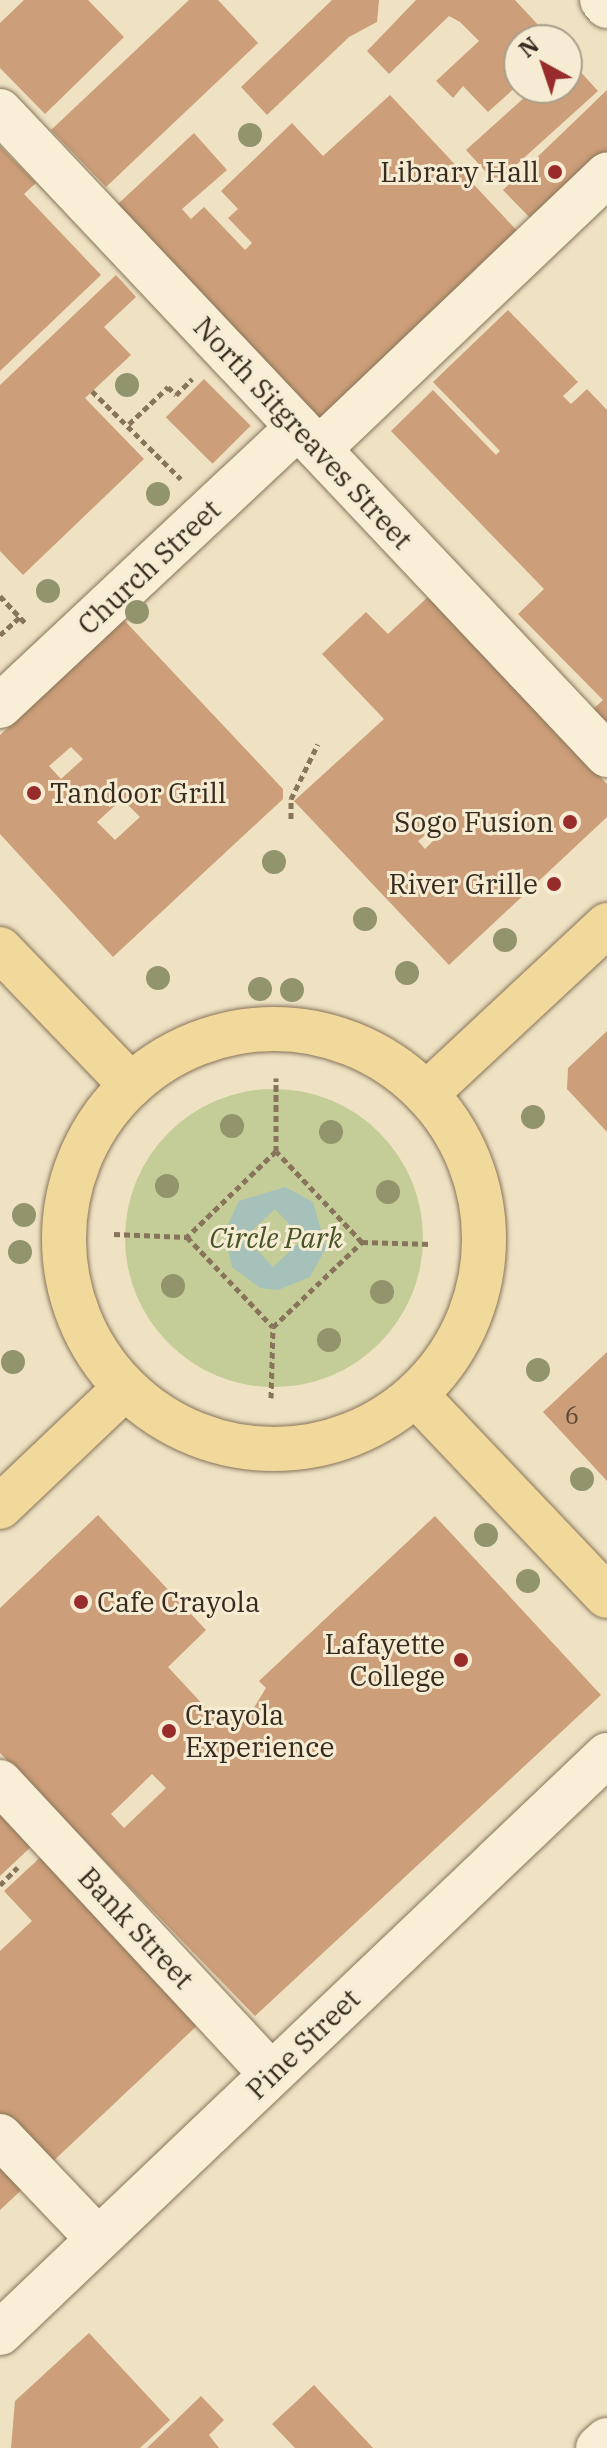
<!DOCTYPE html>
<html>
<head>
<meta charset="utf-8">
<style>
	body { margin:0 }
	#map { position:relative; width:607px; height:2448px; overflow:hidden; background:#eee2c3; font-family:"IBM Plex Serif",serif }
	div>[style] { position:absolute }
	.green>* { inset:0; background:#c4cc97 }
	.round { border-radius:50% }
	.water>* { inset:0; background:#a5c1b9 }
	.building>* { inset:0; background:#cc9e79; transform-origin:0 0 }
	.path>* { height:5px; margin-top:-2.5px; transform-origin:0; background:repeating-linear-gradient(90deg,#88745a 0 6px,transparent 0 10px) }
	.roads { filter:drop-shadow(0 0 2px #88745a) drop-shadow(0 0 2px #88745a) }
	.minor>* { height:44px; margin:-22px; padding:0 22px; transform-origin:22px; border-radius:22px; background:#f9efd6 }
	.major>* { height:44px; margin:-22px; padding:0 22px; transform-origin:22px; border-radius:22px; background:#f1d89b }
	.major>.ring { margin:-22px; padding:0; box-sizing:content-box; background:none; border:44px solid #f1d89b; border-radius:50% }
	.trees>* { width:24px; height:24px; margin:-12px; border-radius:50%; background:#92946c }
	.dots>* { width:22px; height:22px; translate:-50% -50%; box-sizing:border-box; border:4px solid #f5ecd3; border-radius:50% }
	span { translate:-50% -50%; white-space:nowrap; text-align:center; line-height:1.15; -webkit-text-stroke:6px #f5ecd3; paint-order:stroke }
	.number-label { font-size:24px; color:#5d4835 }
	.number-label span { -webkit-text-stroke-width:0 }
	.poi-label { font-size:28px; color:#382b1e }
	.right { translate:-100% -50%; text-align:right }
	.left { translate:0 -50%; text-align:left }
	.street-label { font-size:28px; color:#382b1e }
	.park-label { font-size:28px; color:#475425; font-style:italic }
	.north { position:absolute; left:503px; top:24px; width:80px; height:80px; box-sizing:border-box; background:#f5ecd3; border:2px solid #a99f8b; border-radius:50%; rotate:320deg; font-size:22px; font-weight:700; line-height:32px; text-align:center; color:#382b1e }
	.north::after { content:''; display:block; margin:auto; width:28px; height:36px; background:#972c2a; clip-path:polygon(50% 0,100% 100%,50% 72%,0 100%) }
</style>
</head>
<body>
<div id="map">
	<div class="green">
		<div class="round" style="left:125px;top:1089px;width:298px;height:298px"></div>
	</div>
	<div class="water">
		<div style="clip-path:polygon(evenodd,285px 1187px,313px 1202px,326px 1248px,310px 1277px,278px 1290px,260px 1288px,232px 1267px,224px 1233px,239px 1201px,285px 1187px,275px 1209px,303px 1239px,273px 1267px,245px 1237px,275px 1209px)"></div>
	</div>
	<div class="building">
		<div style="clip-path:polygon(24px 0,88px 0,124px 37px,45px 114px,0 68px,0 23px)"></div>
		<div style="clip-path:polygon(189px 0,218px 0,258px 43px,106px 187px,51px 130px)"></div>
		<div style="clip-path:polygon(332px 0,379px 0,377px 22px,349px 37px,267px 115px,241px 87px)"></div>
		<div style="clip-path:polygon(416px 0,515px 0,552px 40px,519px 40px,519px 84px,488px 112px,463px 86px,453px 98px,436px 81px,479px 41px,460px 22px,449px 16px,389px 74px,367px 51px)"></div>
		<div style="clip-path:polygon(567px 57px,598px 91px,496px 183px,466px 150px,535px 88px,567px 88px)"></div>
		<div style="clip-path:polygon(607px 90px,607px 154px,535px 223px,503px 190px)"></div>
		<div style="clip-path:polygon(390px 95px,522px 236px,318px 422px,118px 204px,194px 133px,227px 170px,182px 209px,191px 219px,204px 207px,245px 250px,252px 243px,228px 218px,238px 209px,221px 191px,292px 123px,323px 156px)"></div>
		<div style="clip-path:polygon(0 146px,36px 183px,24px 194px,101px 275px,0 371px)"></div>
		<div style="clip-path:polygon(116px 275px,136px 297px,104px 327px,131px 355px,85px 398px,144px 459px,23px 575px,0 551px,0 385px)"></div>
		<div style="clip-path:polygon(508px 310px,578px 382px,563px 396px,571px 404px,587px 389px,607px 410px,607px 730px,590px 712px,603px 700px,518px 614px,544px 589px,391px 431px,433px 390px,496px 455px,500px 451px,433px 382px)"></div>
		<div style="left:204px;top:379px;width:66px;height:54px;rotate:45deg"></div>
		<div style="clip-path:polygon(evenodd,429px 596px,607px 784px,607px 817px,449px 965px,294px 801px,384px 719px,322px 654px,366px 612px,388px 634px,429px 596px,439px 824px,445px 829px,425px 849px,418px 841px,439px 824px)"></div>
		<div style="clip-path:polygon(evenodd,123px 619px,283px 789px,283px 799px,113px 957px,0 834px,0 735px,123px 619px,71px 747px,83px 759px,61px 779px,49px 766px,71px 747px,123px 619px,122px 799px,140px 817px,115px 840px,97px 822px,122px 799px)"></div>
		<div style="clip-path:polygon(607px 1031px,607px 1132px,567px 1089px,568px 1068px)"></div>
		<div style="clip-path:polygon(607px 1352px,607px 1481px,543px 1412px)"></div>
		<div style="clip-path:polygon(evenodd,98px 1515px,206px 1630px,168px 1667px,220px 1723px,237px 1708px,247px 1719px,266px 1688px,259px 1681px,435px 1516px,601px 1695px,255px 2016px,0 1753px,0 1608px,98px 1515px,152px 1774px,166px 1788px,124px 1828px,111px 1814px,152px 1774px)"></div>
		<div style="clip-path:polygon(0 1805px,35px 1843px,0 1876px)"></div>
		<div style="clip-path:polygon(45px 1853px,202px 2021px,48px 2166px,0 2115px,0 1951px,32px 1921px,4px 1891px)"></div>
		<div style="clip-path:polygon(0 2155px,28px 2184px,0 2210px)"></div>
		<div style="clip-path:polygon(89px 2333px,170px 2420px,140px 2448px,11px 2448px,15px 2401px)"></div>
		<div style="clip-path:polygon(314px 2385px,373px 2448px,295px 2448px,272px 2424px)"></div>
		<div style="clip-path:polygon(201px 2396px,224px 2420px,209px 2435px,219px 2448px,147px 2448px)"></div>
	</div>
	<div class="path">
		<div style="left:92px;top:391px;width:125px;rotate:44.7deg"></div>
		<div style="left:129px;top:424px;width:54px;rotate:-43.5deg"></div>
		<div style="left:168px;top:387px;width:11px;rotate:45deg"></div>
		<div style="left:176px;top:395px;width:23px;rotate:-45deg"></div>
		<div style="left:0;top:596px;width:37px;rotate:47deg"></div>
		<div style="left:0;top:635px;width:27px;rotate:-42deg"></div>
		<div style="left:291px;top:819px;width:20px;rotate:-90deg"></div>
		<div style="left:291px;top:799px;width:61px;rotate:-63.9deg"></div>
		<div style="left:276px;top:1151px;width:73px;rotate:-90deg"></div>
		<div style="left:114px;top:1234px;width:73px;rotate:2.4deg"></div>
		<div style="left:187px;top:1237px;width:124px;rotate:46.3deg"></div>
		<div style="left:273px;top:1327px;width:123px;rotate:-43.7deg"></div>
		<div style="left:362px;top:1242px;width:125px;rotate:-133.4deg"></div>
		<div style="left:276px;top:1151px;width:124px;rotate:136deg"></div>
		<div style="left:362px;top:1242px;width:70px;rotate:1.6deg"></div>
		<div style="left:271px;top:1398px;width:71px;rotate:-88.4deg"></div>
		<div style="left:0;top:1885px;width:25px;rotate:-45deg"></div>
	</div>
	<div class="roads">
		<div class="minor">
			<div style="left:602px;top:0;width:8px;rotate:50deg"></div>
			<div style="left:0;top:111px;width:885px;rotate:46.69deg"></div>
			<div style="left:319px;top:449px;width:398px;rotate:-43.6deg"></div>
			<div style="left:0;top:706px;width:408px;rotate:-43.1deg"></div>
			<div style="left:0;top:1782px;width:398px;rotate:47.1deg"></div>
			<div style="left:0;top:2136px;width:142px;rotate:46.4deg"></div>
			<div style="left:0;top:2333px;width:838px;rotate:-43.6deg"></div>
			<div style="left:598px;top:2448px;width:12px;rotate:-42deg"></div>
		</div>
		<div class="major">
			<div style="left:0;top:949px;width:189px;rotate:46.1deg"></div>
			<div class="ring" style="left:64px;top:1029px;width:376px;height:376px"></div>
			<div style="left:426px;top:1094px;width:248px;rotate:-43deg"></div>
			<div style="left:416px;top:1395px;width:277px;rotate:46.5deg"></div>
			<div style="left:0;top:1507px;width:170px;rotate:-43.6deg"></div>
		</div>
	</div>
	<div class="trees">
		<div style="left:250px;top:135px"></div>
		<div style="left:127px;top:385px"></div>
		<div style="left:158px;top:494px"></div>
		<div style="left:48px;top:591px"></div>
		<div style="left:137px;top:612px"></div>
		<div style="left:274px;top:862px"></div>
		<div style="left:365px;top:919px"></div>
		<div style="left:505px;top:940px"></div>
		<div style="left:407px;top:973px"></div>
		<div style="left:158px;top:978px"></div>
		<div style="left:260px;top:989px"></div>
		<div style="left:292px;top:990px"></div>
		<div style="left:533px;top:1117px"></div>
		<div style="left:232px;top:1126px"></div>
		<div style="left:331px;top:1132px"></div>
		<div style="left:167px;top:1186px"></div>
		<div style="left:388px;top:1192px"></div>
		<div style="left:24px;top:1215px"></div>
		<div style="left:20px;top:1252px"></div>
		<div style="left:173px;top:1286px"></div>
		<div style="left:382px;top:1292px"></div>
		<div style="left:329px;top:1340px"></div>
		<div style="left:13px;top:1362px"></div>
		<div style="left:538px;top:1370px"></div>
		<div style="left:582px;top:1479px"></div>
		<div style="left:486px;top:1535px"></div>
		<div style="left:528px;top:1581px"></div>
	</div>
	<div class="dots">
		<div style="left:555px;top:172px;background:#972c2a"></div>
		<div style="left:34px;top:793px;background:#972c2a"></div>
		<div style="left:570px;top:822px;background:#972c2a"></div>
		<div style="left:554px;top:884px;background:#972c2a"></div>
		<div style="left:81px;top:1602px;background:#972c2a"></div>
		<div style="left:461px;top:1660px;background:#972c2a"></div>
		<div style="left:169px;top:1731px;background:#972c2a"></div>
	</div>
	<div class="number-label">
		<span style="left:572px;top:1416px">6</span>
	</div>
	<div class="poi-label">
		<span class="right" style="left:539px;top:172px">Library Hall</span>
		<span class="left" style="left:50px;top:793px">Tandoor Grill</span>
		<span class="right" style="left:554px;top:822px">Sogo Fusion</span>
		<span class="right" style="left:538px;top:884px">River Grille</span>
		<span class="left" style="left:97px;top:1602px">Cafe Crayola</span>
		<span class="right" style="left:445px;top:1660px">Lafayette<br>College</span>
		<span class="left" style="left:185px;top:1731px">Crayola<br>Experience</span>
	</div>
	<div class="street-label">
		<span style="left:303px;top:433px;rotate:47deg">North Sitgreaves Street</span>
		<span style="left:149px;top:567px;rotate:-43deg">Church Street</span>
		<span style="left:136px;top:1928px;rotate:47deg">Bank Street</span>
		<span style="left:303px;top:2044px;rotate:-44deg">Pine Street</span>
	</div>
	<div class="park-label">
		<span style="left:276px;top:1238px">Circle Park</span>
	</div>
	<div class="north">N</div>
</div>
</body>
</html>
